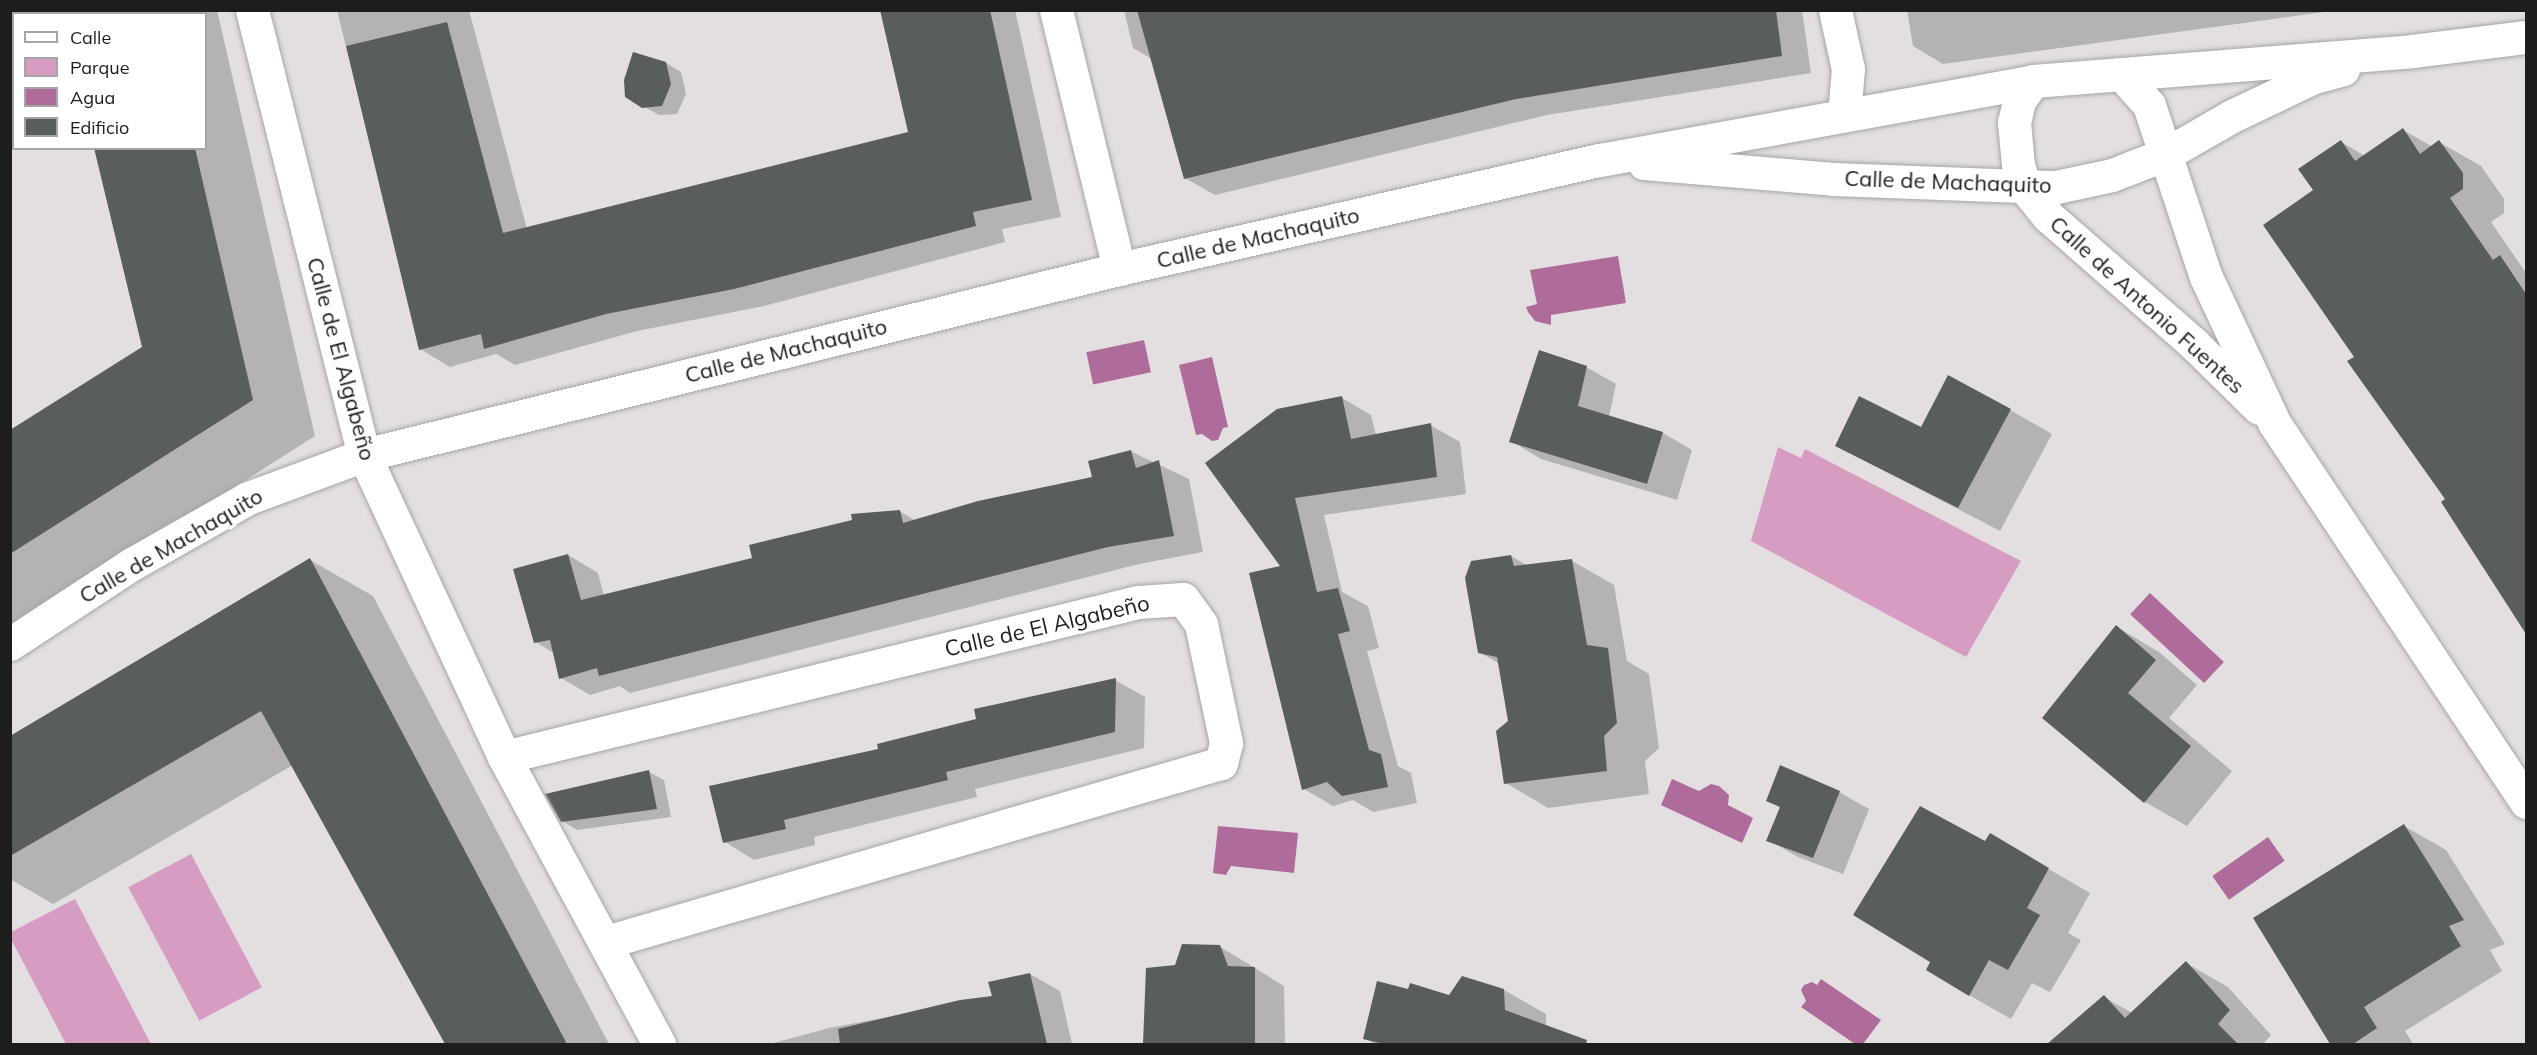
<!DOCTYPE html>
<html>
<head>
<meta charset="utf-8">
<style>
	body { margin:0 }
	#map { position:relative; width:2537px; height:1055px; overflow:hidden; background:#e3dfe1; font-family:Mulish,sans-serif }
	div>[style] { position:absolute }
	.green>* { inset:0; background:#d69cc2; transform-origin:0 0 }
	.water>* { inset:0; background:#af6b9a; transform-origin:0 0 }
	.shadow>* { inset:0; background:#0003 }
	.building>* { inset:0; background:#595d5e }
	.roads { filter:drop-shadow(0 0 2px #a7a4a6) drop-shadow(0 0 2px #a7a4a6) }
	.street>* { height:33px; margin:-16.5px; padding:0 16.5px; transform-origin:16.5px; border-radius:16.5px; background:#fff }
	span { translate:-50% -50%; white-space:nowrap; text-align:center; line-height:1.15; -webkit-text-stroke:6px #fff; paint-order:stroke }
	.street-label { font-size:22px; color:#1e1d1e }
	.frame { position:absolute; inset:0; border:12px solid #1e1d1e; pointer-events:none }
	.legend { position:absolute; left:12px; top:12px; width:195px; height:138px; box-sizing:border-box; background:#fff; border:2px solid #a5a5a5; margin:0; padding:8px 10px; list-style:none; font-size:18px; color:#1e1d1e }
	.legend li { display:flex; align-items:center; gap:12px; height:30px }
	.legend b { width:30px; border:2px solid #a5a5a5 }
</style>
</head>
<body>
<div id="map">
	<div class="green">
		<div style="clip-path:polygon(1778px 447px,1801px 458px,1805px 449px,2021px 561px,1966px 657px,1751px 541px)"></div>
		<div style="left:191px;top:854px;width:151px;height:71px;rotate:62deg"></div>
		<div style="clip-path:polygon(75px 899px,151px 1044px,66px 1044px,11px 939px,11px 932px)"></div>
	</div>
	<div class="water">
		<div style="clip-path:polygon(1618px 256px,1626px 303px,1551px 315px,1551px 325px,1535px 321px,1528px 312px,1526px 307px,1537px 304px,1530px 270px)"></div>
		<div style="left:1144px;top:340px;width:33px;height:59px;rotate:78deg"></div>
		<div style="clip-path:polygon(1212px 357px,1228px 427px,1223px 428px,1218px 440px,1212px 441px,1202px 434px,1196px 435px,1179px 365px)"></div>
		<div style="left:2150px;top:593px;width:101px;height:29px;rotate:43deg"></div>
		<div style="clip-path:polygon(1672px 779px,1699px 791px,1711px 784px,1719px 786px,1729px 795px,1728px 805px,1753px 818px,1742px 843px,1661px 805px)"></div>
		<div style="clip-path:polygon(1218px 826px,1298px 833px,1294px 873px,1231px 866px,1226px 875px,1213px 873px)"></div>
		<div style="left:2268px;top:837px;width:29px;height:68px;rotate:55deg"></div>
		<div style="clip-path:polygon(1821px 979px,1881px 1020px,1863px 1044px,1855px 1044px,1801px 1007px,1806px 1001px,1801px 990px,1804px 985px,1812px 982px,1817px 985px)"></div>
	</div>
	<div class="shadow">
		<div style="clip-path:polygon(62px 10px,217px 10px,315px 436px,10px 630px,10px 432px,144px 347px,95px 148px,206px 148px,206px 14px)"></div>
		<div style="clip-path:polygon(337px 10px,469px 10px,527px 229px,910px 134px,881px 10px,1015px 10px,1061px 217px,1002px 229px,1005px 242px,764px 306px,637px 331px,515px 365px,496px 354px,450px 367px,420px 349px)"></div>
		<div style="clip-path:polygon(1124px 10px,1802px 10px,1811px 73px,1547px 115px,1215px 195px,1185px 178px,1152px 59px,1133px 48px)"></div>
		<div style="clip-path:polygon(1907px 10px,2339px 10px,1943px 64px,1913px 46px)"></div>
		<div style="clip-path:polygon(666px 63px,681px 72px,686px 94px,677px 114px,659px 115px,643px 106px)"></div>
		<div style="clip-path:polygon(2403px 130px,2433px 147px,2439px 142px,2481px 166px,2504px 199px,2504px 213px,2491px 222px,2526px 273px,2526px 626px,2443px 502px,2447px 500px,2356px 357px,2315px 191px,2341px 142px,2365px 156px)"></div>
		<div style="clip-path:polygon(1586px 367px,1616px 384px,1609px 417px,1663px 433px,1692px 450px,1677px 500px,1541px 459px,1511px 441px)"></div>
		<div style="clip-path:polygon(1342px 398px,1371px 415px,1376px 435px,1430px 425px,1460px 442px,1466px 494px,1324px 515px,1342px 592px,1368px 606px,1379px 648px,1367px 651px,1398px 766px,1411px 773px,1417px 803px,1373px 812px,1353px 800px,1333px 806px,1304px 789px,1282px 566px,1207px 463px)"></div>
		<div style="clip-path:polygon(2010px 410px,2052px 434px,2000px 531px,1837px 446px)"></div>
		<div style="clip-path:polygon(1130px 451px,1189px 479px,1203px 552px,1139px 564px,630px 693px,620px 686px,590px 695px,561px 678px,555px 654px,536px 642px,568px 555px,598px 573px,604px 596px,754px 559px,899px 511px,916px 521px,1094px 479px)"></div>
		<div style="clip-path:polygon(1511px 556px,1528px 566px,1572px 561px,1614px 585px,1627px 661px,1649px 674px,1659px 748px,1645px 761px,1649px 794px,1548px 808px,1506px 783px,1510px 722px,1500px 664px,1479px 652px)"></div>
		<div style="clip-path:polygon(310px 560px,373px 596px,609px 1044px,447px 1044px,293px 765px,53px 904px,10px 879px,10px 738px)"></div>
		<div style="clip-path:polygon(2117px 627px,2159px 652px,2197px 685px,2169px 718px,2232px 771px,2187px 826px,2145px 802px,2044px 718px)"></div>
		<div style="clip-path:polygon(1115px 680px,1145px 697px,1144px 748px,975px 789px,977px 797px,814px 837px,815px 845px,754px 860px,725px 842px,880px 750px)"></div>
		<div style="clip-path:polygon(649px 772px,664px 780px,671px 817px,577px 830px,562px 821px)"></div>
		<div style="clip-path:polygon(1839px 792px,1869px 809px,1843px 874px,1798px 857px,1768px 840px,1781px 808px,1768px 800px)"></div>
		<div style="clip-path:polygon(2404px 826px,2446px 850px,2505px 944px,2490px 950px,2502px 971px,2405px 1031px,2413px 1044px,2332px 1044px,2255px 919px)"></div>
		<div style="clip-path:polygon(1990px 835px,2090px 893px,2068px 933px,2081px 940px,2050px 992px,2032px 983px,2011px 1019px,1969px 995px,1985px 843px)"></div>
		<div style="clip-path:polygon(1219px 946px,1284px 986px,1285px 1044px,1144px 1044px,1147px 969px,1176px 966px)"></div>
		<div style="clip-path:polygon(2186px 963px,2228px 987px,2271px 1035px,2263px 1044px,2049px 1044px,2104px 997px,2132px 1013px)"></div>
		<div style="clip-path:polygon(1030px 974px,1060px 991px,1072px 1044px,770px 1044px,829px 1028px,994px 997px)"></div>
		<div style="clip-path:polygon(1504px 990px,1546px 1014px,1546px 1029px,1572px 1044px,1375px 1044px,1364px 1038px,1409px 991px,1450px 997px)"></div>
	</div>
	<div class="building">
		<div style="clip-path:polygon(880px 10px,990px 10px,1032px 200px,973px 212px,976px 226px,734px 289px,606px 314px,484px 349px,481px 334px,419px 350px,346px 46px,447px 22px,503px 233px,908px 132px)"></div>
		<div style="clip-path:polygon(1137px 10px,1776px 10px,1782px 56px,1516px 99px,1184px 179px)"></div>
		<div style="clip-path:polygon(633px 52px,666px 62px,671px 84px,662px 106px,642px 108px,625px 97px,624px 80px)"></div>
		<div style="clip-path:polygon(2403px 128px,2420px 154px,2439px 140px,2463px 173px,2463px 189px,2450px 198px,2493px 260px,2500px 255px,2526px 294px,2526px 634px,2441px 502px,2445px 499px,2347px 361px,2354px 357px,2263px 225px,2313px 190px,2298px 169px,2341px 140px,2355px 161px)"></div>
		<div style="clip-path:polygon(94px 148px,195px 148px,253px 400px,10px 554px,10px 430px,142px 347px)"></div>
		<div style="clip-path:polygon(1539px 350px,1587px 366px,1578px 406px,1663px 432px,1647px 484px,1509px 442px)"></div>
		<div style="clip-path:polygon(1948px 375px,2011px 409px,1958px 508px,1835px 446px,1859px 396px,1921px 427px)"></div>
		<div style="clip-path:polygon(1342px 396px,1351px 439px,1431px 423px,1437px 477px,1295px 498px,1317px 592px,1338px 588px,1350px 631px,1338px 634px,1369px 750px,1381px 754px,1388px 787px,1342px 796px,1327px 782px,1302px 790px,1249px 573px,1280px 566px,1205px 463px,1277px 409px)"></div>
		<div style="clip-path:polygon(1131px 450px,1136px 468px,1159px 460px,1174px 536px,1108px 547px,599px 676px,597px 668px,559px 679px,550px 640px,534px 643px,513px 569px,568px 554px,581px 600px,752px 558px,749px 545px,852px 520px,851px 514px,900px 510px,903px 523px,978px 501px,1092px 477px,1088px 461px)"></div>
		<div style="clip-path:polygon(1511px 555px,1514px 566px,1572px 559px,1587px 645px,1608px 648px,1617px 723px,1604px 736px,1607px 771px,1504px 784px,1496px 731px,1508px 721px,1497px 657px,1478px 653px,1465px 578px,1471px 561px)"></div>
		<div style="clip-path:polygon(310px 558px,567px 1044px,445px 1044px,261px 711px,10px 856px,10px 736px)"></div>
		<div style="clip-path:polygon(2116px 625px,2156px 660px,2128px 693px,2191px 746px,2144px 803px,2042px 718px)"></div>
		<div style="clip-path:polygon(1116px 678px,1115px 732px,946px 772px,948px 780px,784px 820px,786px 829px,723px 843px,709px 786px,878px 749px,877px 744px,976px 719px,974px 709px)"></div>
		<div style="clip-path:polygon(1780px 765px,1840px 791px,1813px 858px,1766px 841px,1780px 807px,1766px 801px)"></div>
		<div style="clip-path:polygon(649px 770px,657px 809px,561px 822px,545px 794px)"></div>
		<div style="clip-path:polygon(1920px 806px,1985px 841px,1990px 833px,2049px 868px,2027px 908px,2040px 915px,2008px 970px,1989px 960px,1969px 996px,1926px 970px,1930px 962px,1853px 915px)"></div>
		<div style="clip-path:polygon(2404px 824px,2464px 920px,2449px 926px,2461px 946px,2364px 1007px,2377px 1028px,2353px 1044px,2330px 1044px,2253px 918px)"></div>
		<div style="clip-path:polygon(1182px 944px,1220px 945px,1228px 966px,1255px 967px,1255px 1044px,1143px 1044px,1146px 968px,1175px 965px)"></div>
		<div style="clip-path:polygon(2186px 961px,2230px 1010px,2218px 1024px,2238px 1044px,2047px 1044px,2104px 995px,2125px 1018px)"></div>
		<div style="clip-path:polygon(1030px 973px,1047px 1044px,840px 1044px,838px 1029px,960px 1000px,992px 996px,988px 982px)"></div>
		<div style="clip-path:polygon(1462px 976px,1504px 989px,1505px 1010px,1587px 1040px,1586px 1044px,1384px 1044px,1363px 1039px,1377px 981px,1408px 989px,1410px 983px,1449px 995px)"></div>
	</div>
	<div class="roads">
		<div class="street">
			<div style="left:252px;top:10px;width:459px;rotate:75.9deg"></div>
			<div style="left:364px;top:455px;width:333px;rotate:65.1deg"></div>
			<div style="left:504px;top:757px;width:326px;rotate:61.6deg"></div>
			<div style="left:1056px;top:10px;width:267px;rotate:76.3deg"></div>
			<div style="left:1835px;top:10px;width:60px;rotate:77.6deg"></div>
			<div style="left:1848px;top:69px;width:46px;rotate:95deg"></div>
			<div style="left:2123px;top:76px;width:39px;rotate:48deg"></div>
			<div style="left:2149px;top:105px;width:181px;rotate:71.7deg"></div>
			<div style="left:2206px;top:277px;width:162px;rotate:64.9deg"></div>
			<div style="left:2275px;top:424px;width:454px;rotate:56.4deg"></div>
			<div style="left:2033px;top:81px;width:24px;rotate:125deg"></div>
			<div style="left:2019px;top:101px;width:22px;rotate:103deg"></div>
			<div style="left:2014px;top:122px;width:43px;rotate:84.7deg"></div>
			<div style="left:2018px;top:165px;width:25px;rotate:72deg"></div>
			<div style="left:2026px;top:189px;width:36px;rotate:51deg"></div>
			<div style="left:2049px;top:217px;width:193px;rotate:41.2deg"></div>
			<div style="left:2194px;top:344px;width:91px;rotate:44.6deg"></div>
			<div style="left:1644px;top:163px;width:190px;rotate:4.8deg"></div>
			<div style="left:1833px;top:179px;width:223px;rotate:2.1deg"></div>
			<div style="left:2056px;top:187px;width:57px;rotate:-12.1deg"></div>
			<div style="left:2112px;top:175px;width:58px;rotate:-21.3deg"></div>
			<div style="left:2166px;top:154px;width:76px;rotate:-29.9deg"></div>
			<div style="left:2232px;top:116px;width:91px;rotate:-25.4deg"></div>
			<div style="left:2314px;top:77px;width:30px;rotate:-15deg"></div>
			<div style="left:10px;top:644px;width:146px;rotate:-33.3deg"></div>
			<div style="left:132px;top:564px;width:133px;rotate:-29.6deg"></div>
			<div style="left:248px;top:498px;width:124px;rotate:-20.3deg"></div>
			<div style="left:364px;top:455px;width:778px;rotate:-13.84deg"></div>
			<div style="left:1119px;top:269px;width:493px;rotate:-12.8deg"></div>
			<div style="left:1600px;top:160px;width:440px;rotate:-10.3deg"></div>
			<div style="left:2033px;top:81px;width:380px;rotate:-4.5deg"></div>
			<div style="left:2412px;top:51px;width:115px;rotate:-7deg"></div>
			<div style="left:504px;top:757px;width:653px;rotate:-13.74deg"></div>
			<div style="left:1138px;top:602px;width:45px;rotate:-3.8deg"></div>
			<div style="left:1183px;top:599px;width:31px;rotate:54deg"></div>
			<div style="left:1201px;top:624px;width:122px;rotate:78.1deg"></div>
			<div style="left:1226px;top:743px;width:21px;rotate:104deg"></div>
			<div style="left:1221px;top:763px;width:641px;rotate:163.77deg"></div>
		</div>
	</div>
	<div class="street-label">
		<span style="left:1948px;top:182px;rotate:2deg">Calle de Machaquito</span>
		<span style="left:1258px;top:238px;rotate:-13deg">Calle de Machaquito</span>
		<span style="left:2147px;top:305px;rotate:42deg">Calle de Antonio Fuentes</span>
		<span style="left:786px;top:351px;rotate:-14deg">Calle de Machaquito</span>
		<span style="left:341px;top:359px;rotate:75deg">Calle de El Algabeño</span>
		<span style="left:171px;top:546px;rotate:-30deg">Calle de Machaquito</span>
		<span style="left:1047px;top:626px;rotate:-13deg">Calle de El Algabeño</span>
	</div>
	<div class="frame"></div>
	<ul class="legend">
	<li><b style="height:8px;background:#fff"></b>Calle</li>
	<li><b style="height:16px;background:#d69cc2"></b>Parque</li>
	<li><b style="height:16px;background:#af6b9a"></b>Agua</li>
	<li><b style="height:16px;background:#595d5e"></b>Edificio</li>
	</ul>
</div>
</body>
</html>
